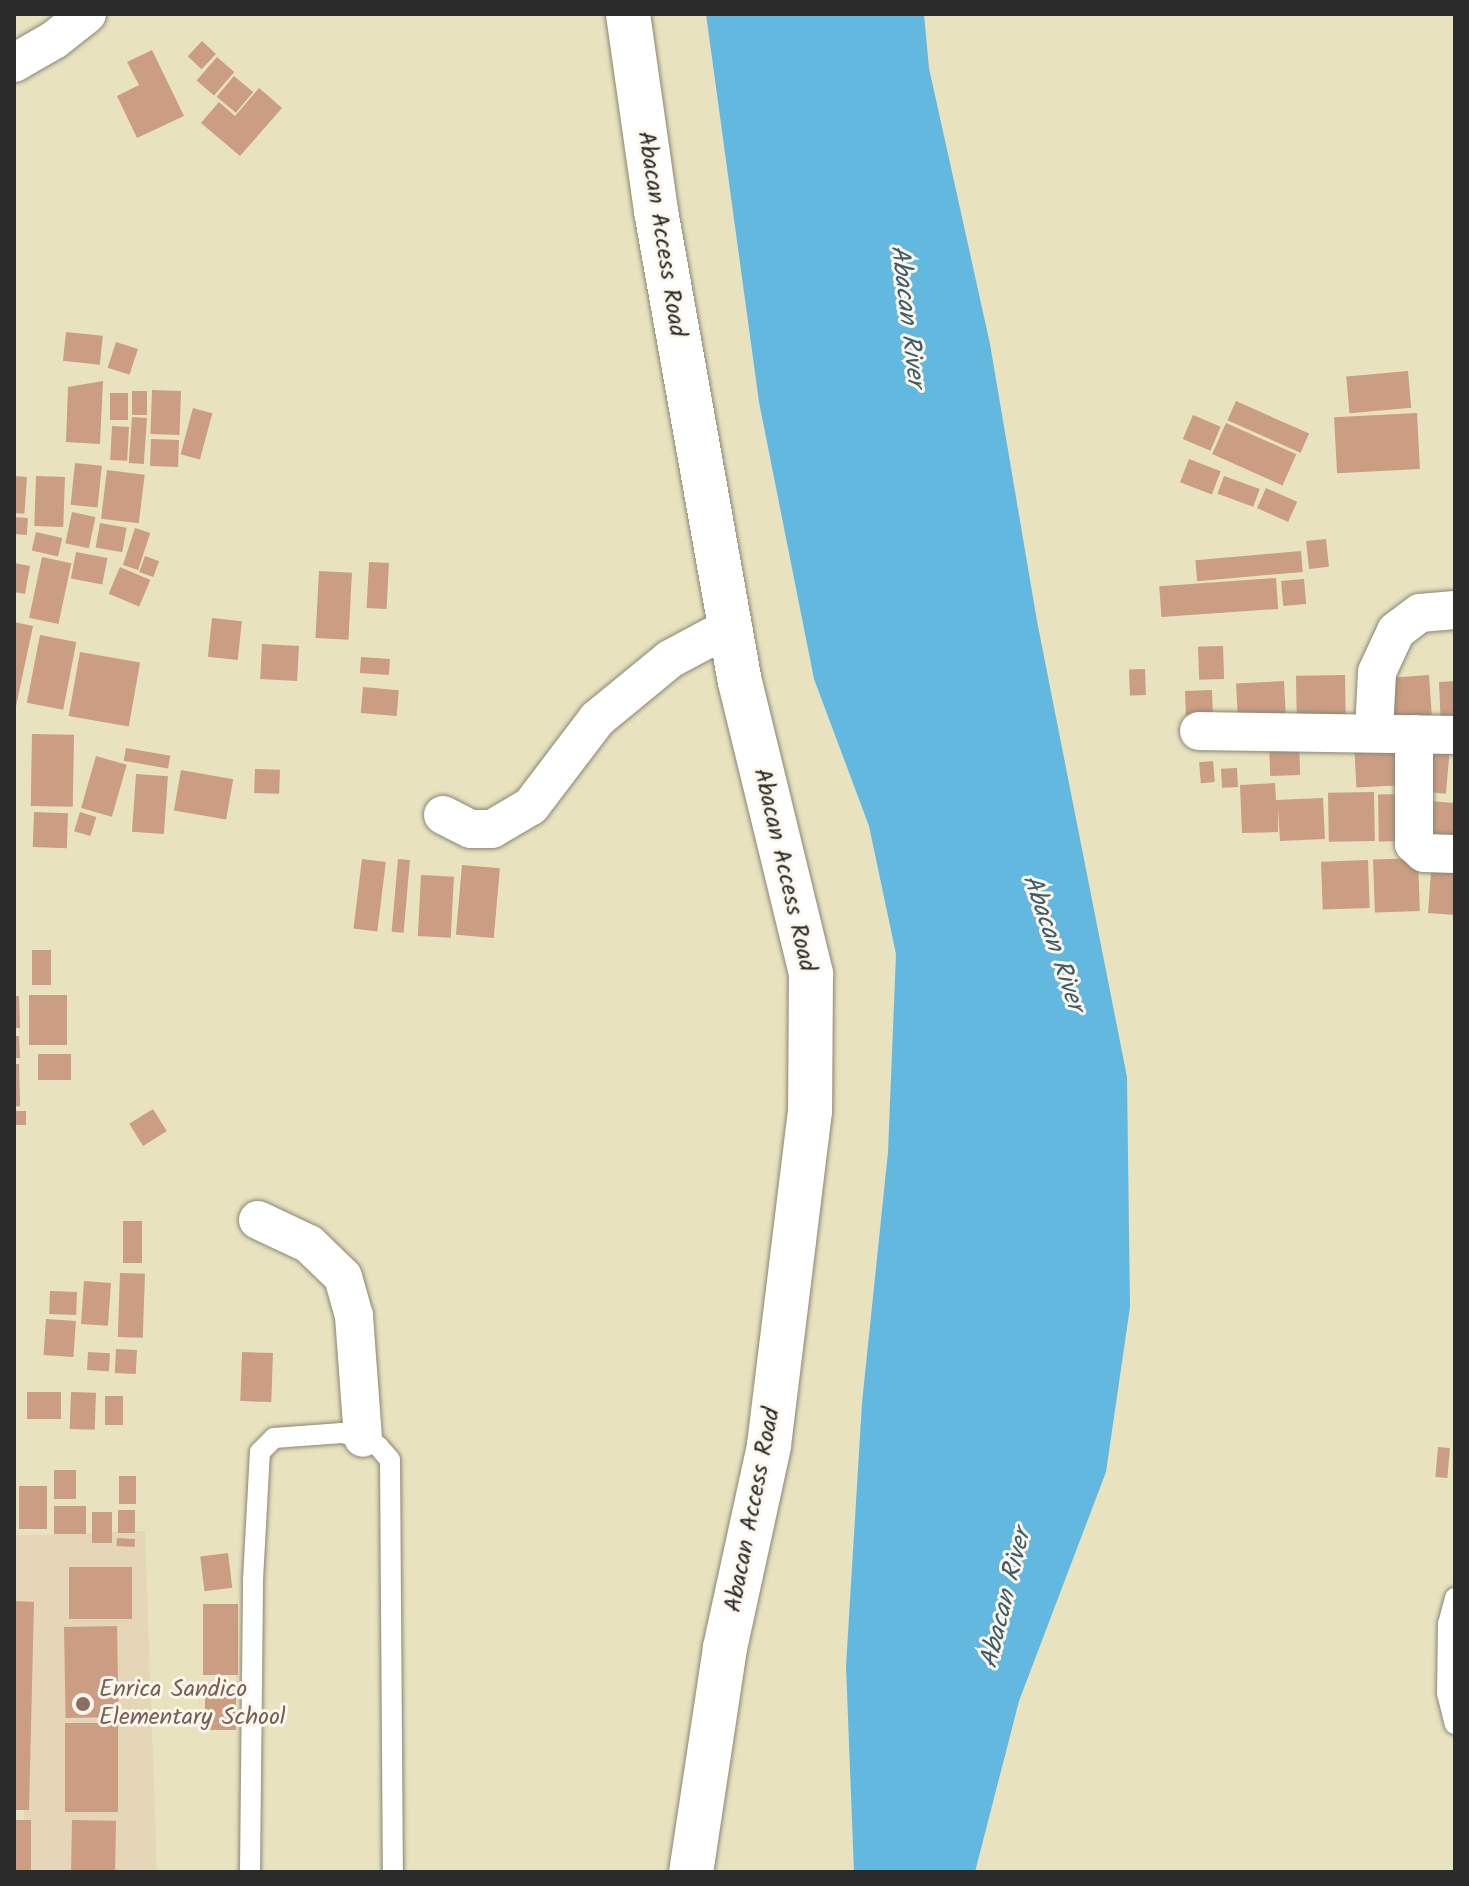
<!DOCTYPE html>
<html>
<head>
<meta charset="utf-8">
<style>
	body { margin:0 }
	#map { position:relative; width:1469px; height:1886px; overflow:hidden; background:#e8e2bf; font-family:Kalam,sans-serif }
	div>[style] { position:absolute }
	.built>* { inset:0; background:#e5d6b7; transform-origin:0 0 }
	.water>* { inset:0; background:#63b8df }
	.building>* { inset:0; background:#cb9d83; transform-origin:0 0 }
	.roads { filter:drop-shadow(0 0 2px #8a8675) drop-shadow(0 0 2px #8a8675) }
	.lane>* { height:20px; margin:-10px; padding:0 10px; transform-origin:10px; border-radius:10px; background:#fff }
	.street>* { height:38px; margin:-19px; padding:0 19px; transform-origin:19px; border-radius:19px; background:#fff }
	.secondary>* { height:44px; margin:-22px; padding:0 22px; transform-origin:22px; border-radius:22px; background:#fff }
	.dots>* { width:22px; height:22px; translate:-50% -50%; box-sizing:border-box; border:4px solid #fbf7ec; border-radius:50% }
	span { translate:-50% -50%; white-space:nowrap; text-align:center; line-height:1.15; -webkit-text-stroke:6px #fbf7ec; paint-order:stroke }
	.street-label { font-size:24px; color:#2b2b2b }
	.education-label { font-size:24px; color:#785e54 }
	.left { translate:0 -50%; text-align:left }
	.water-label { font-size:26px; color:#3f5c6a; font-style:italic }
	.frame { position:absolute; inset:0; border:16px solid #2b2b2b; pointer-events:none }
</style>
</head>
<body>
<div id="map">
	<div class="built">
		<div style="left:145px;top:1531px;width:341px;height:131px;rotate:88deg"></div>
	</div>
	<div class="water">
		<div style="clip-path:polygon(706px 14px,924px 14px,929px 68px,990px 344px,1037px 621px,1127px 1077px,1130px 1307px,1106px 1472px,1019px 1701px,975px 1872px,854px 1872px,846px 1666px,862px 1403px,888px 1152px,896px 954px,869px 826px,814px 679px,759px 402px)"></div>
	</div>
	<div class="building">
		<div style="left:202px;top:41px;width:19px;height:21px;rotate:43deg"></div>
		<div style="clip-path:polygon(152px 50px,184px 116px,137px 138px,117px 96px,139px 85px,127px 62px)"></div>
		<div style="left:217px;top:57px;width:23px;height:31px;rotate:41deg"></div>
		<div style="left:234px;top:76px;width:25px;height:27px;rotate:40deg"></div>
		<div style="clip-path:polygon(259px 88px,282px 108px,240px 156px,201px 123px,219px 102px,235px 116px)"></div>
		<div style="left:66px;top:332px;width:37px;height:29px;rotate:6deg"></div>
		<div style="left:116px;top:342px;width:23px;height:27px;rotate:18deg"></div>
		<div style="left:1408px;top:371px;width:37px;height:62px;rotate:85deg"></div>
		<div style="clip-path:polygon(103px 381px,100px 444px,66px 442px,68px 387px)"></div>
		<div style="left:152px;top:390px;width:29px;height:44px;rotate:2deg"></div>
		<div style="left:132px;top:391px;width:15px;height:24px"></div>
		<div style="left:110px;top:393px;width:18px;height:27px"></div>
		<div style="left:1236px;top:401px;width:80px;height:21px;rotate:24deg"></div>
		<div style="left:193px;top:408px;width:20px;height:48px;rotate:15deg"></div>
		<div style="left:1417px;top:413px;width:56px;height:83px;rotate:87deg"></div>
		<div style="left:1193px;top:415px;width:30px;height:26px;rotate:23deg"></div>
		<div style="left:132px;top:417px;width:15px;height:46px;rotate:4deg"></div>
		<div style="left:1226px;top:423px;width:77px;height:34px;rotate:24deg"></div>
		<div style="left:112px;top:426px;width:17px;height:34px;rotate:3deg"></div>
		<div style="left:151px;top:439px;width:28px;height:27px;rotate:2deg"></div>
		<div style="left:1189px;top:459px;width:34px;height:25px;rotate:21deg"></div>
		<div style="left:75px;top:463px;width:27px;height:42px;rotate:6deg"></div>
		<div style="left:107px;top:470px;width:38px;height:49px;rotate:7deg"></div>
		<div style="left:14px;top:476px;width:13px;height:37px;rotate:4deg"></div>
		<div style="left:36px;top:476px;width:29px;height:50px;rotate:2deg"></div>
		<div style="left:1224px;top:476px;width:38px;height:19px;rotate:20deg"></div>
		<div style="left:1266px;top:488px;width:34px;height:22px;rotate:24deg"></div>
		<div style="left:72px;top:512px;width:24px;height:32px;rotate:12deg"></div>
		<div style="left:14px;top:517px;width:14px;height:17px;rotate:4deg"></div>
		<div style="left:100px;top:523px;width:27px;height:25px;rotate:10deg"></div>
		<div style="left:135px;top:528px;width:16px;height:39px;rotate:18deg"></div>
		<div style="left:36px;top:532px;width:27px;height:19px;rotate:13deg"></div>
		<div style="left:1326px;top:539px;width:28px;height:20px;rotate:84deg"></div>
		<div style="left:1301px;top:551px;width:21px;height:106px;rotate:85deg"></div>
		<div style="left:76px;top:552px;width:32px;height:27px;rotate:11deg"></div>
		<div style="left:145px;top:556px;width:15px;height:17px;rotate:20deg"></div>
		<div style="left:42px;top:557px;width:30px;height:62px;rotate:12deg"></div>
		<div style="left:369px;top:562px;width:20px;height:46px;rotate:3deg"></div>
		<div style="clip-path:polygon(14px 563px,30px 566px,25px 594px,14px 592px)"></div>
		<div style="left:120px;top:567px;width:33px;height:29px;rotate:23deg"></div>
		<div style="left:319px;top:571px;width:33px;height:67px;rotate:3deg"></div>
		<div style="left:1276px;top:578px;width:31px;height:117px;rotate:86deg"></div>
		<div style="left:1304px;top:579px;width:25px;height:23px;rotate:85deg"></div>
		<div style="left:212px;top:618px;width:30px;height:39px;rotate:6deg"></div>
		<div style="clip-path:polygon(14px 622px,33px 626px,15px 711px,14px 711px)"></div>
		<div style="left:40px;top:635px;width:37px;height:69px;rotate:11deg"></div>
		<div style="left:262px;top:644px;width:37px;height:35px;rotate:3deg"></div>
		<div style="left:1223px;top:646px;width:33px;height:25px;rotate:88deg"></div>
		<div style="left:80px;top:652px;width:61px;height:65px;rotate:10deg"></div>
		<div style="left:361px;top:657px;width:29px;height:16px;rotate:4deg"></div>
		<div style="left:1145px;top:669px;width:26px;height:16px;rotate:88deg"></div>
		<div style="left:1345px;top:675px;width:41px;height:49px;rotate:89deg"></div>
		<div style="left:1429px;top:675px;width:44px;height:49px;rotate:86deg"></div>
		<div style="left:1284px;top:681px;width:42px;height:48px;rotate:87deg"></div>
		<div style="clip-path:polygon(1455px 681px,1455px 727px,1441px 727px,1439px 682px)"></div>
		<div style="left:363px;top:687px;width:36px;height:26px;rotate:5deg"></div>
		<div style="left:1212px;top:690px;width:33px;height:27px;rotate:88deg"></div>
		<div style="left:32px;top:734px;width:42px;height:72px;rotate:1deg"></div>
		<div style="left:1403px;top:740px;width:45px;height:49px;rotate:87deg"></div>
		<div style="left:1299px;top:741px;width:34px;height:30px;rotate:88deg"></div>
		<div style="left:1429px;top:746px;width:21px;height:46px;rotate:5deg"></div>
		<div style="left:126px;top:748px;width:45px;height:13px;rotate:10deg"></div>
		<div style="left:96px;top:756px;width:32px;height:54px;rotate:16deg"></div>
		<div style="left:1213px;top:761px;width:21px;height:14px;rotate:85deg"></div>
		<div style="left:1237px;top:768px;width:19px;height:16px;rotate:87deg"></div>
		<div style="left:255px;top:769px;width:25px;height:24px;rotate:2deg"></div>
		<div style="left:181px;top:770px;width:53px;height:41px;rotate:10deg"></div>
		<div style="left:136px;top:774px;width:32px;height:58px;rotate:4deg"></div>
		<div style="clip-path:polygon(1275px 783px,1276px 800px,1323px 798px,1325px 839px,1280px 841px,1278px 809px,1278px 832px,1242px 833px,1240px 785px)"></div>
		<div style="left:1374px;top:792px;width:49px;height:46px;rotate:89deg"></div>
		<div style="left:1408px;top:794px;width:47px;height:30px;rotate:89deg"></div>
		<div style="clip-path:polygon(1429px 801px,1455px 803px,1455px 848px,1425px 845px)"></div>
		<div style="left:34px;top:812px;width:34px;height:35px;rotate:2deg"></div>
		<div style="left:80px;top:812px;width:17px;height:20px;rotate:17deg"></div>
		<div style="left:1418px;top:858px;width:53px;height:45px;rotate:88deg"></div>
		<div style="left:362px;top:859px;width:24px;height:70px;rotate:7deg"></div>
		<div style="left:398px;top:859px;width:12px;height:73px;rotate:5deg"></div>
		<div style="clip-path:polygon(1432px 859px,1455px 861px,1455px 915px,1428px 913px)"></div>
		<div style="left:1368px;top:860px;width:48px;height:47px;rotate:88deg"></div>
		<div style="left:462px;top:865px;width:38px;height:70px;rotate:5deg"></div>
		<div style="left:421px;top:875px;width:33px;height:61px;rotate:3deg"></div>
		<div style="left:32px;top:950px;width:19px;height:35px"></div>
		<div style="left:29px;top:995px;width:38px;height:50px"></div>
		<div style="clip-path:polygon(14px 996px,19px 996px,20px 1028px,14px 1028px)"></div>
		<div style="clip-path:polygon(14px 1036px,19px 1036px,20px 1058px,14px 1058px)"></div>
		<div style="left:38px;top:1054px;width:33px;height:26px"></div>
		<div style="clip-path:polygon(14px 1064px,19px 1064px,20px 1106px,14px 1107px)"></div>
		<div style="left:153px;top:1109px;width:26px;height:28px;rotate:58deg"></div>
		<div style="left:14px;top:1111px;width:12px;height:14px"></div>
		<div style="left:123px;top:1221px;width:19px;height:42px"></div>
		<div style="left:120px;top:1273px;width:25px;height:64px;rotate:2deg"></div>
		<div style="left:84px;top:1281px;width:27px;height:43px;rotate:4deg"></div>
		<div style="left:50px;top:1291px;width:27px;height:23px;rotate:2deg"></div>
		<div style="left:46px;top:1319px;width:30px;height:36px;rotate:4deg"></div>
		<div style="left:116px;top:1349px;width:21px;height:24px;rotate:3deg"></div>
		<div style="left:88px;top:1352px;width:22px;height:18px;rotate:3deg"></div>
		<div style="left:242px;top:1352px;width:31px;height:49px;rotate:2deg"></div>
		<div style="left:27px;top:1392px;width:34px;height:27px"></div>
		<div style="left:71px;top:1392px;width:25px;height:37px;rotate:2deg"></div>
		<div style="left:105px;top:1396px;width:18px;height:29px"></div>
		<div style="left:1438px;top:1447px;width:12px;height:30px;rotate:5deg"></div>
		<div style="left:54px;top:1470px;width:22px;height:29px"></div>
		<div style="left:136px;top:1476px;width:28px;height:17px;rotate:90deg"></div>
		<div style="left:19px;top:1486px;width:28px;height:43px"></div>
		<div style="left:54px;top:1506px;width:32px;height:28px"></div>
		<div style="left:118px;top:1510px;width:17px;height:23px"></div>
		<div style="left:92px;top:1512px;width:20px;height:31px"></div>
		<div style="left:117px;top:1538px;width:18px;height:8px;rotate:3deg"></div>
		<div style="left:228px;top:1553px;width:35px;height:28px;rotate:83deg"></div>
		<div style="left:132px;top:1567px;width:52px;height:63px;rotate:90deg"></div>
		<div style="clip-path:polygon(14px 1601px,34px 1602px,29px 1810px,14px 1810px)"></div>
		<div style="left:203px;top:1604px;width:35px;height:71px"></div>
		<div style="left:117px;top:1626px;width:91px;height:53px;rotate:89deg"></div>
		<div style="left:205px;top:1683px;width:31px;height:47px"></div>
		<div style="left:65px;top:1723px;width:53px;height:89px"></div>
		<div style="left:14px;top:1820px;width:17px;height:52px"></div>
		<div style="left:72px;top:1820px;width:44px;height:52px;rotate:1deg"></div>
	</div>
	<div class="roads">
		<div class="lane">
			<div style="left:1455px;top:1598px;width:27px;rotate:105deg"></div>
			<div style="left:1448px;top:1624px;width:69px;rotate:90.8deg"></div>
			<div style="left:1447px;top:1693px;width:32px;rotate:76deg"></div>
			<div style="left:250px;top:1872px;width:292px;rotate:-89.4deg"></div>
			<div style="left:253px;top:1580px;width:128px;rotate:-86.9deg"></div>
			<div style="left:260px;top:1452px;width:20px;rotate:-45deg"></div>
			<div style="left:274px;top:1438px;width:68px;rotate:-4.2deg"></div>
			<div style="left:342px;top:1433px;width:22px;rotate:13deg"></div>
			<div style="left:363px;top:1438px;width:17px;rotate:28deg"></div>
			<div style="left:378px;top:1446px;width:18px;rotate:49deg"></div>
			<div style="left:390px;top:1460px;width:412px;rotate:89.6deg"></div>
		</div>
		<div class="street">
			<div style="left:14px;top:63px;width:46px;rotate:-29.9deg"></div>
			<div style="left:54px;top:40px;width:42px;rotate:-38.2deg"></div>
			<div style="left:1199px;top:731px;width:256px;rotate:0.9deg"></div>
			<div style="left:1374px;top:732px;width:60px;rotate:-87.1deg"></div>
			<div style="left:1377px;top:672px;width:45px;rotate:-65.1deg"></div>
			<div style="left:1396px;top:631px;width:30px;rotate:-37deg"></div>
			<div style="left:1420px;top:613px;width:35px;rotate:-5deg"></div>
			<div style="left:1414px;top:734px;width:110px;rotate:90deg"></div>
			<div style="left:1414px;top:844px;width:13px;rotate:42deg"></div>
			<div style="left:1424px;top:853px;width:31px;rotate:2deg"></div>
			<div style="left:443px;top:815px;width:31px;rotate:27deg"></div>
			<div style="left:471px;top:829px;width:21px"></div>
			<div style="left:492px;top:829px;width:45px;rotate:-30.5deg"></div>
			<div style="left:531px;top:806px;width:109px;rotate:-52.8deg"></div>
			<div style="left:597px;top:719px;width:94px;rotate:-39.4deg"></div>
			<div style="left:670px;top:659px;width:68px;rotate:-28.1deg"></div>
			<div style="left:258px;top:1220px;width:56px;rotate:25.2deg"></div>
			<div style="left:309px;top:1244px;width:47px;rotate:44.1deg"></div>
			<div style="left:343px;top:1277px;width:41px;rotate:74.2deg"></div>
			<div style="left:354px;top:1316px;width:122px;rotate:85.8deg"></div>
		</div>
		<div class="secondary">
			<div style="left:628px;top:14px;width:199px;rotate:81.9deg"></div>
			<div style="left:656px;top:211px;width:478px;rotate:79.9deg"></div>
			<div style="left:740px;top:682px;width:301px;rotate:76.3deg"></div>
			<div style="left:811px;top:974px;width:137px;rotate:90.4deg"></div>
			<div style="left:810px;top:1111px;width:337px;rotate:97deg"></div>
			<div style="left:769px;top:1446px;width:207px;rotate:102.3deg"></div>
			<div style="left:725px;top:1648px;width:227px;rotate:98.6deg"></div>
		</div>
	</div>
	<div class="dots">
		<div style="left:83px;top:1704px;background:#8d6e63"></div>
	</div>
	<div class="street-label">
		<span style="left:661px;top:234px;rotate:81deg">Abacan Access Road</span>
		<span style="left:784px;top:870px;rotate:77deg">Abacan Access Road</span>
		<span style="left:753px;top:1510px;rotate:-79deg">Abacan Access Road</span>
	</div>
	<div class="education-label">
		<span class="left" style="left:99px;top:1704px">Enrica Sandico<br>Elementary School</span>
	</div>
	<div class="water-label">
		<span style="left:906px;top:316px;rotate:83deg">Abacan River</span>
		<span style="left:1052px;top:943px;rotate:71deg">Abacan River</span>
		<span style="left:1007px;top:1599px;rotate:-76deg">Abacan River</span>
	</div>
	<div class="frame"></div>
</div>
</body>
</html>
